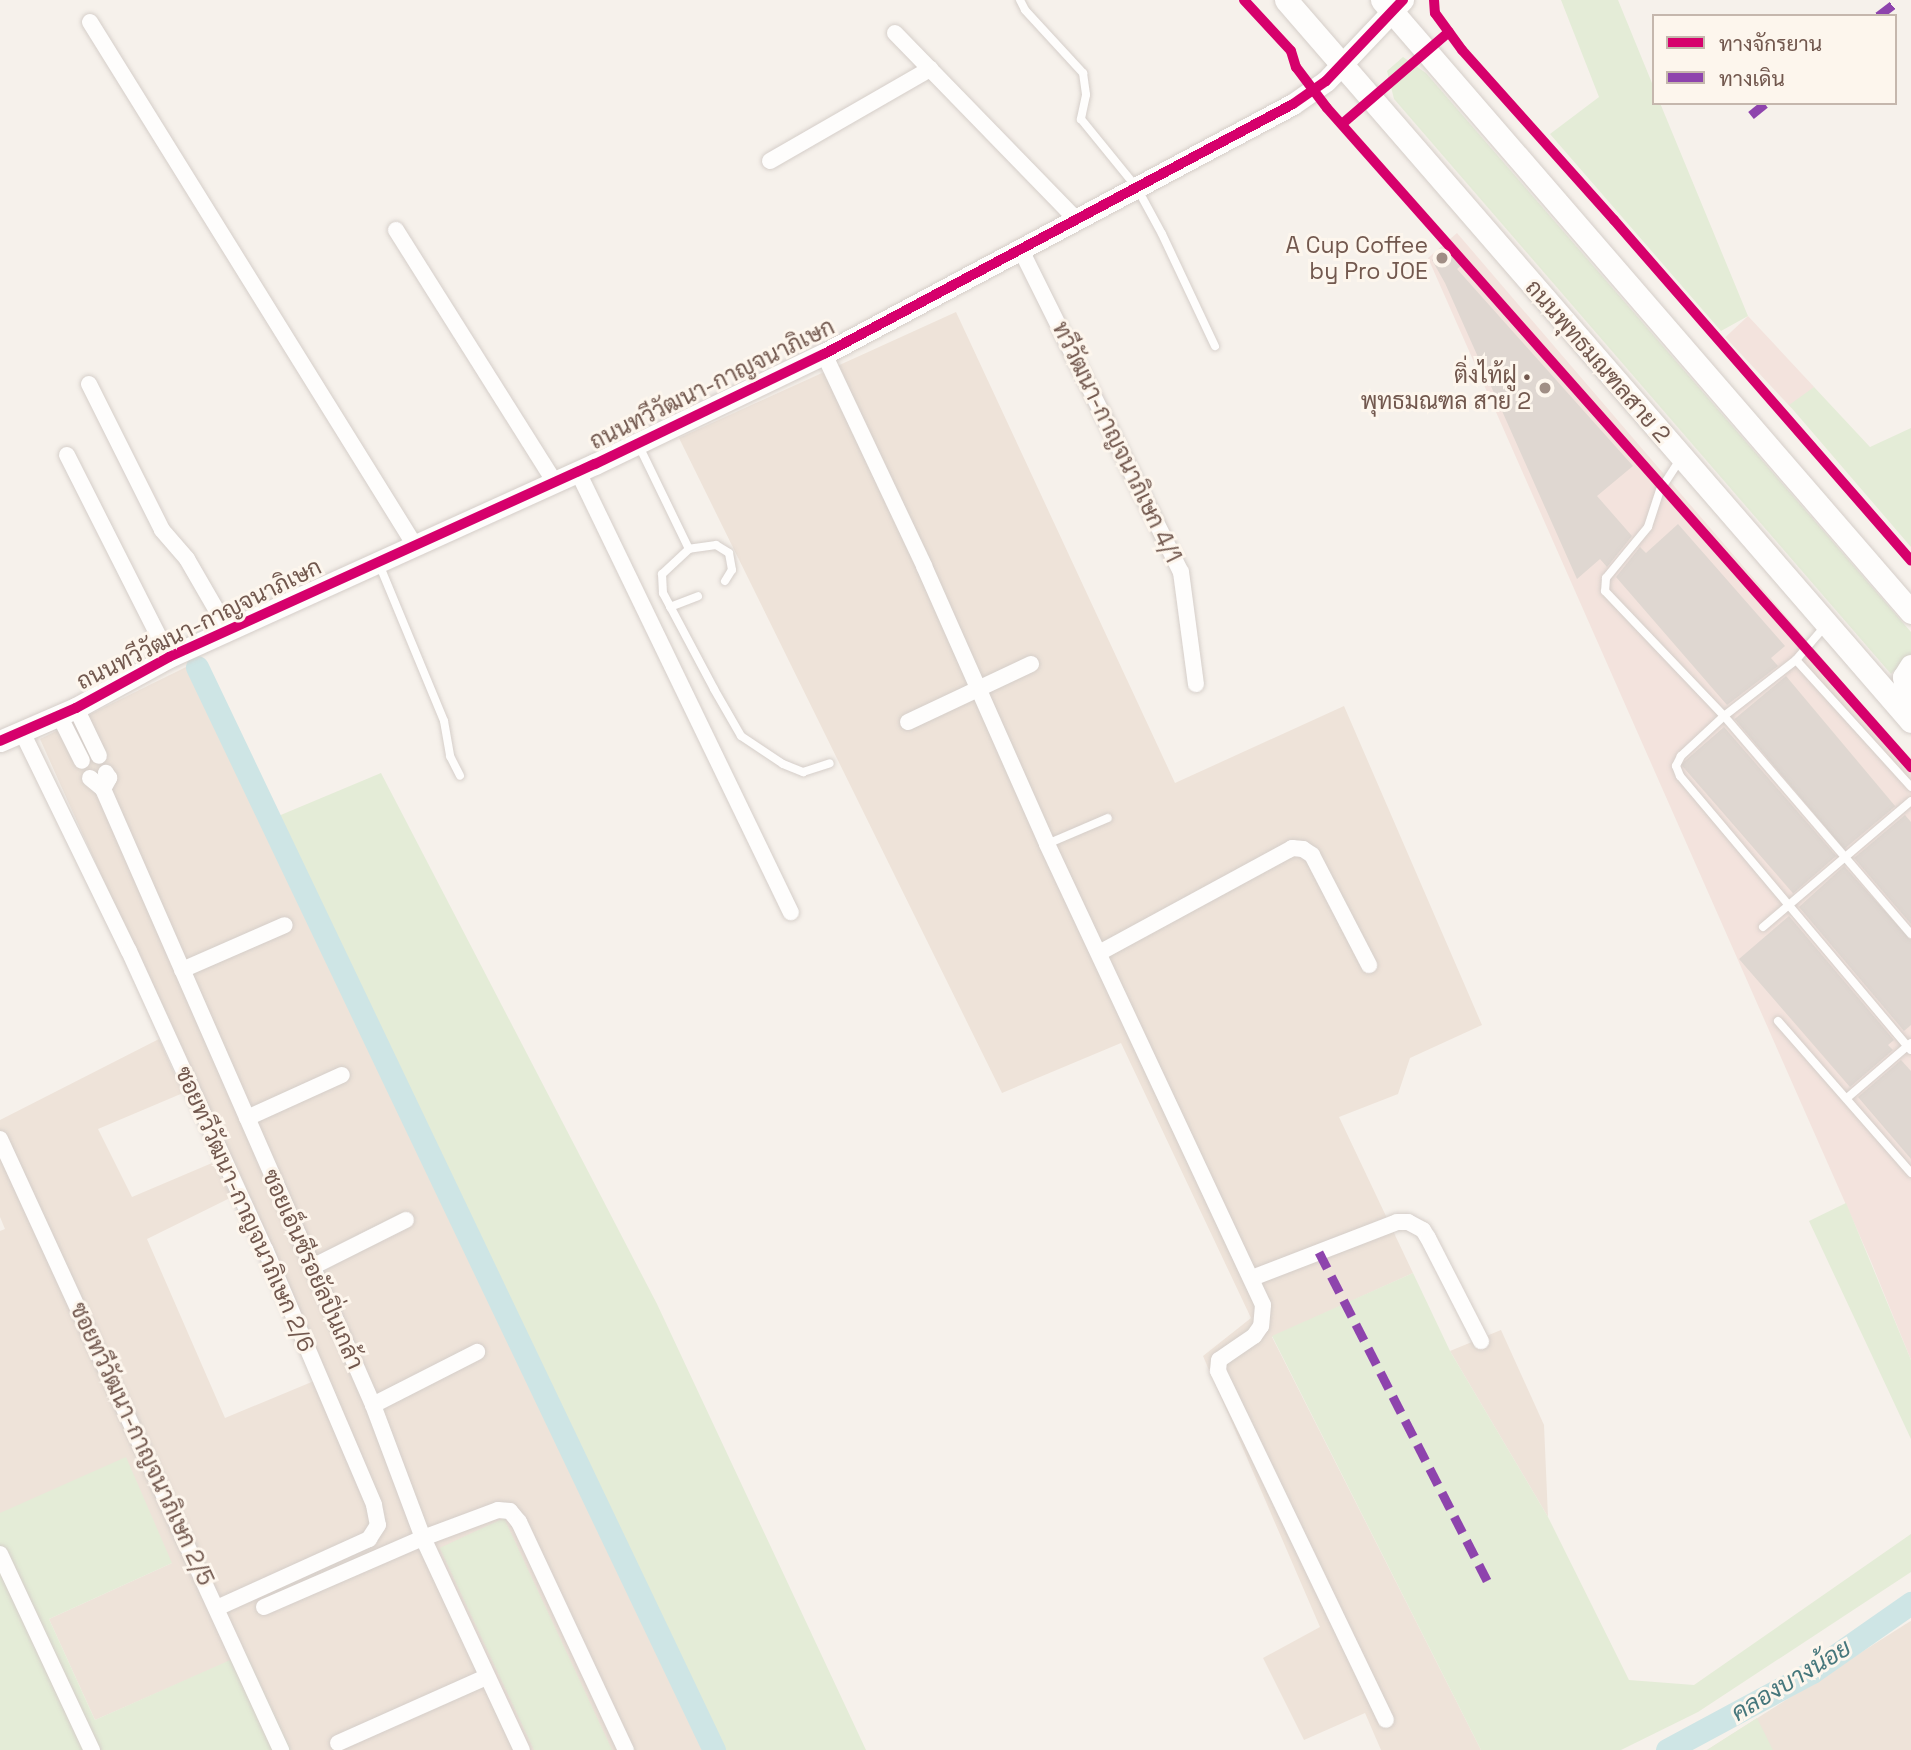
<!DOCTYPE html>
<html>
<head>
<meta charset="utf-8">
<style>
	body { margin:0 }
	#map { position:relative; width:1911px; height:1750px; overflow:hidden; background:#f6f1eb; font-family:"Space Grotesk",Sarabun,sans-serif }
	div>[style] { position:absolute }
	.residential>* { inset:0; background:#eee3d9 }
	.commercial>* { inset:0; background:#f3e3dd; transform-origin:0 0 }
	.green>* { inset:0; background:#e4ecd7; transform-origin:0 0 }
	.canal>* { height:23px; margin:-11.5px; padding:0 11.5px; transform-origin:11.5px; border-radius:11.5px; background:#cee5e5 }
	.building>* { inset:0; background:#dfd7d1; transform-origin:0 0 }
	.roads { filter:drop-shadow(0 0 2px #d5cec9) drop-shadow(0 0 2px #d5cec9) }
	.service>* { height:8px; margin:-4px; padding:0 4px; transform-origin:4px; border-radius:4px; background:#fefdfc }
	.minor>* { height:16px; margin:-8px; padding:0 8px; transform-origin:8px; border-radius:8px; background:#fefdfc }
	.tertiary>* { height:21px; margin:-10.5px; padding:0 10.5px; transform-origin:10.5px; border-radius:10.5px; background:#fefdfc }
	.secondary>* { height:23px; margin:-11.5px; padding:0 11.5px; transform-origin:11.5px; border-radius:11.5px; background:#fefdfc }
	.quiet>* { height:9px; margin-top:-4.5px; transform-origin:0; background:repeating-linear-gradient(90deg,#8e44ad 0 18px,transparent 0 27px) }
	.cycleway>* { height:10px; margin:-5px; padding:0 5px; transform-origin:5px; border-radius:5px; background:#d6006c }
	.dots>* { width:19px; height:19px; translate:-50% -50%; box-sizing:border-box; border:4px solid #fdf6ed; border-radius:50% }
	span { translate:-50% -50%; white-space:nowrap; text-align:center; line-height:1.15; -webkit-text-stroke:6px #fdf6ed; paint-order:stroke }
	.poi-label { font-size:23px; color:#72584e }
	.right { translate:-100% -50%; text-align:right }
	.street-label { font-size:23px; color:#72584e }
	.water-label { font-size:24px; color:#46777c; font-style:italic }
	.legend { position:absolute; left:1652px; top:14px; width:245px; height:91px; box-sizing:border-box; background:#fdf6ed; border:2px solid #c5b7ad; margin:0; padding:9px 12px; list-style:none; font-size:21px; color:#72584e }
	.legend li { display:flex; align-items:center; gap:14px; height:35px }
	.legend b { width:35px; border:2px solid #c5b7ad }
</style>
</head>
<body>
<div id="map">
	<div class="residential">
		<div style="clip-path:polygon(956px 312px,1175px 783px,1344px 706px,1482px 1025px,1410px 1058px,1398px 1094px,1339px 1117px,1413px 1273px,1272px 1337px,1481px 1750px,1381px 1750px,1365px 1713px,1304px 1740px,1263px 1658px,1320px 1627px,1203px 1356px,1251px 1318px,1121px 1043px,1002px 1093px,679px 438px)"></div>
		<div style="clip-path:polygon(188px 666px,711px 1750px,291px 1750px,246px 1654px,95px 1720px,49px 1619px,172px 1563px,0 1513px,0 1231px,5px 1229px,0 1217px,0 1120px,159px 1039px,183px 1093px,98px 1129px,132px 1197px,212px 1163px,232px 1197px,147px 1239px,225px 1418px,326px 1376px,40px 739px)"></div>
		<div style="clip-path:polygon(1501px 1330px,1544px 1425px,1548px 1517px,1450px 1351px)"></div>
		<div style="clip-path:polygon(1911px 1621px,1911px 1750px,1707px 1750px,1909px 1622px)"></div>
	</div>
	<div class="commercial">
		<div style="clip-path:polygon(1457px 233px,1911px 762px,1911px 1360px,1870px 1259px,1428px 258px)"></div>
		<div style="left:1748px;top:316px;width:97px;height:31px;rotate:47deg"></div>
	</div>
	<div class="green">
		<div style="clip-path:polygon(1561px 0,1618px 0,1654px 88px,1654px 103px,1660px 103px,1748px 316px,1721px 331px,1550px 134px,1599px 97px)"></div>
		<div style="clip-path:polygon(1403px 57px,1426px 73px,1911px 632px,1911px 654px,1891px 674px,1394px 99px,1387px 71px)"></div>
		<div style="clip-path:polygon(1814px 387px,1870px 447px,1911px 428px,1911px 547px,1789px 405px)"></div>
		<div style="clip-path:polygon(381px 773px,657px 1304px,866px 1750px,711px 1750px,264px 822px)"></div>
		<div style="clip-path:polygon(1846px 1203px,1911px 1360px,1911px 1439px,1809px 1221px)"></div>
		<div style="clip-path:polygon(1413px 1273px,1450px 1351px,1548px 1517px,1629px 1680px,1694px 1685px,1911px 1534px,1911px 1572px,1698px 1712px,1621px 1750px,1481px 1750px,1272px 1336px)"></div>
		<div style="clip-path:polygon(126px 1457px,172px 1563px,49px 1619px,95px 1720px,246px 1653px,291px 1750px,0 1750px,0 1513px)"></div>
		<div style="left:504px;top:1518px;width:256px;height:71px;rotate:65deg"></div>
		<div style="clip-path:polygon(1757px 1718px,1773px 1750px,1707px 1750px)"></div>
	</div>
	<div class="canal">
		<div style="left:197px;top:667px;width:1200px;rotate:64.48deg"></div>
		<div style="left:1667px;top:1750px;width:165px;rotate:-28.3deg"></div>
		<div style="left:1812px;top:1672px;width:121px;rotate:-34.9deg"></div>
	</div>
	<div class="building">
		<div style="clip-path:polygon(1447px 247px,1463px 264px,1457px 269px,1633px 466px,1597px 496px,1632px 536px,1607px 567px,1600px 559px,1577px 579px,1445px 283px,1432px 260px)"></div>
		<div style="clip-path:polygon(1678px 524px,1785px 646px,1771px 658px,1778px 666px,1727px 705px,1616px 577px,1640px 547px,1646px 553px)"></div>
		<div style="left:1786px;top:676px;width:170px;height:67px;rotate:50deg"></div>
		<div style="left:1724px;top:727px;width:171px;height:57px;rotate:49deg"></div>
		<div style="clip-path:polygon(1905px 815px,1911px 822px,1911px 924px,1854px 858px)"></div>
		<div style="clip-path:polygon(1844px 866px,1911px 940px,1911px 1025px,1904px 1031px,1799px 907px)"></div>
		<div style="clip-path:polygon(1789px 916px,1894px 1040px,1888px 1045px,1893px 1050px,1850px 1087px,1739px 959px)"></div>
		<div style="clip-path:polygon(1901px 1060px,1911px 1071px,1911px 1159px,1858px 1097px)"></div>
	</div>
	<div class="roads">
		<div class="service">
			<div style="left:1020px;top:0;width:11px;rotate:63deg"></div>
			<div style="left:1025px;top:10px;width:86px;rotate:47.4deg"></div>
			<div style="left:1083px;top:73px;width:22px;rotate:82deg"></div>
			<div style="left:1086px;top:95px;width:25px;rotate:102deg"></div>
			<div style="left:1081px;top:119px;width:89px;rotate:50.9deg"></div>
			<div style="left:1137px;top:188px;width:52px;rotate:61.5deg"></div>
			<div style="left:1162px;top:234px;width:124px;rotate:64.7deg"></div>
			<div style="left:638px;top:444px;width:117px;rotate:64.1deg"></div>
			<div style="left:1681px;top:458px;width:38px;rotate:123deg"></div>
			<div style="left:1660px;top:490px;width:39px;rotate:108deg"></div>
			<div style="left:1648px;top:527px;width:66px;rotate:129.5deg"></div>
			<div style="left:1606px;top:578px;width:13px;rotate:94deg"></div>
			<div style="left:1605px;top:591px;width:173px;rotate:46.4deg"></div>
			<div style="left:1724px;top:716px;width:287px;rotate:49.4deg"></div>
			<div style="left:379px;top:564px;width:170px;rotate:67.5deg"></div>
			<div style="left:444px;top:721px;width:36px;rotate:80deg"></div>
			<div style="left:450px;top:756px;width:22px;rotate:63deg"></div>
			<div style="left:725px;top:581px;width:13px;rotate:-58deg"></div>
			<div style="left:732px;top:570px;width:17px;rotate:-100deg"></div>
			<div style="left:729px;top:553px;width:15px;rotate:-148deg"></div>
			<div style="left:716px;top:545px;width:27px;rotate:172deg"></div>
			<div style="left:689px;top:549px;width:37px;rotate:137deg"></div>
			<div style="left:662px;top:574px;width:19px;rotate:87deg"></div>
			<div style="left:663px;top:593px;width:109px;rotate:62deg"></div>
			<div style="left:714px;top:689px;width:54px;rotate:60.1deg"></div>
			<div style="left:741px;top:736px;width:50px;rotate:33.7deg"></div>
			<div style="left:783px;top:764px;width:22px;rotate:22deg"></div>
			<div style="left:803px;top:772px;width:28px;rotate:-18deg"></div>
			<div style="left:670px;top:607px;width:30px;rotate:-21deg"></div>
			<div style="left:1826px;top:625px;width:46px;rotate:130.6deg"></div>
			<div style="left:1796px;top:660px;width:91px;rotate:142.1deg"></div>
			<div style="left:1724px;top:716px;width:59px;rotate:137.1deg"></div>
			<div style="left:1681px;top:756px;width:11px;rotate:117deg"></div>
			<div style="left:1676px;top:766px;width:11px;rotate:68deg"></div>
			<div style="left:1680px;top:776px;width:358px;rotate:49.9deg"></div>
			<div style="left:1796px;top:660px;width:171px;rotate:47.8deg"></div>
			<div style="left:1047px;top:844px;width:66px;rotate:-23.1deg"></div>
			<div style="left:1763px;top:927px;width:194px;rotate:-40.4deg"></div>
			<div style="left:1778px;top:1021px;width:202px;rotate:48.8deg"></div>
			<div style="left:1847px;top:1098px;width:84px;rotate:-40.7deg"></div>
		</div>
		<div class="minor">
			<div style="left:90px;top:22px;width:614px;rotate:58.17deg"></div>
			<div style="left:895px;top:33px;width:258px;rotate:45.8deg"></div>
			<div style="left:770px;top:161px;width:185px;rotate:-29.9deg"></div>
			<div style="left:396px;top:230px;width:298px;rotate:57.8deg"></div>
			<div style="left:1020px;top:248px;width:362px;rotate:63.6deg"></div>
			<div style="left:1181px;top:572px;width:113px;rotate:82.4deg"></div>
			<div style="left:824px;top:354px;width:234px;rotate:64.7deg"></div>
			<div style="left:924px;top:566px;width:304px;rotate:66.1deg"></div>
			<div style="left:1047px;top:844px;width:509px;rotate:64.89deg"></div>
			<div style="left:1263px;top:1305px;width:21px;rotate:95deg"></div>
			<div style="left:1261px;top:1326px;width:12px;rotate:125deg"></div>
			<div style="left:1254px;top:1336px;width:42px;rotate:145.6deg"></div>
			<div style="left:1219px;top:1360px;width:11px;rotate:95deg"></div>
			<div style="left:1218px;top:1371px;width:387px;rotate:64.3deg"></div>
			<div style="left:89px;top:384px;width:163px;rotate:63.4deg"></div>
			<div style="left:162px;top:530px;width:38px;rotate:49deg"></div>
			<div style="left:187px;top:559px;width:82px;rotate:60deg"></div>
			<div style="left:67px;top:455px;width:226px;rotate:63.2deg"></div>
			<div style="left:578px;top:472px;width:489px;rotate:64.2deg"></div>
			<div style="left:76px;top:708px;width:53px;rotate:64.4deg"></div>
			<div style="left:59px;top:715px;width:51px;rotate:63.4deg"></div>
			<div style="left:908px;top:722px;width:136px;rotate:-25.2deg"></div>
			<div style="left:22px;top:732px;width:244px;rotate:64deg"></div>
			<div style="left:129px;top:951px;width:328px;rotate:65.5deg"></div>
			<div style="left:265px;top:1249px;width:278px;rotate:66.9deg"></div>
			<div style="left:374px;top:1505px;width:20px;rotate:79deg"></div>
			<div style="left:378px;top:1525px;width:17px;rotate:123deg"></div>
			<div style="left:369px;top:1539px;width:167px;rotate:155.6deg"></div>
			<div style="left:90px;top:778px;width:17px;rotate:40deg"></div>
			<div style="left:103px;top:789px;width:673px;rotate:66.33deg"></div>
			<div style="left:373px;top:1405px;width:142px;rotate:69.4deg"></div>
			<div style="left:423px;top:1538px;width:234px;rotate:65deg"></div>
			<div style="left:103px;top:789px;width:13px;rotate:-61deg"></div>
			<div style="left:109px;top:778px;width:6px;rotate:-121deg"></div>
			<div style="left:1099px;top:953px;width:220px;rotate:-28.5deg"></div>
			<div style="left:1292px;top:848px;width:11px;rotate:5deg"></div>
			<div style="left:1303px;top:849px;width:11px;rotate:34deg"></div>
			<div style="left:1312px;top:855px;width:124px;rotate:62.6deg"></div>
			<div style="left:182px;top:970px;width:112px;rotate:-23.6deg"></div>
			<div style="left:247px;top:1118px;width:104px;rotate:-24.4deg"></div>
			<div style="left:0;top:1139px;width:673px;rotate:65.3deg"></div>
			<div style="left:312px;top:1267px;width:105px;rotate:-26.6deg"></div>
			<div style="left:1252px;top:1278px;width:155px;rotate:-21.1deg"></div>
			<div style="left:1397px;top:1222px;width:11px"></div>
			<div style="left:1408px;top:1222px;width:17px;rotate:28deg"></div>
			<div style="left:1423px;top:1230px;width:9px;rotate:58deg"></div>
			<div style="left:1428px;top:1238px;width:116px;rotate:62.8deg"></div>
			<div style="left:373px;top:1405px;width:117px;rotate:-27deg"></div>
			<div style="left:0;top:1554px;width:217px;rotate:64.9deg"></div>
			<div style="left:264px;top:1607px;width:173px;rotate:-23.5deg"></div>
			<div style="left:423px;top:1538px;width:80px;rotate:-20.5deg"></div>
			<div style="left:498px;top:1510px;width:12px;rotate:5deg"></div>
			<div style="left:510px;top:1511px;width:14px;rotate:51deg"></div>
			<div style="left:519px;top:1522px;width:252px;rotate:64.9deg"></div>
			<div style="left:338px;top:1743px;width:162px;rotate:-24deg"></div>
		</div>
		<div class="tertiary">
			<div style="left:0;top:741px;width:83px;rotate:-23.5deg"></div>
			<div style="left:76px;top:708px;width:106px;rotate:-28.7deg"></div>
			<div style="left:169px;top:657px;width:468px;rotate:-24.4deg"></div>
			<div style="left:595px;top:464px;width:254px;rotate:-25.7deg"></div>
			<div style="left:824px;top:354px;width:531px;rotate:-28.06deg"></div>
			<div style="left:1293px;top:104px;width:40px;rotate:-34.9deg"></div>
			<div style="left:1326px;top:81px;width:112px;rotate:-46.5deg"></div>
		</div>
		<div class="secondary">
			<div style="left:1286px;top:0;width:954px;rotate:49.08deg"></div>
			<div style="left:1382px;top:0;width:809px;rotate:49.16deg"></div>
			<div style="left:1911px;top:666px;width:13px;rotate:122deg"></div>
			<div style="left:1904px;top:677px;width:44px;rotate:80.8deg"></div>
		</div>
	</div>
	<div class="quiet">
		<div style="left:1878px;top:16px;width:26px;rotate:-37deg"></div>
		<div style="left:1751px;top:115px;width:19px;rotate:-39deg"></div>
		<div style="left:1319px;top:1252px;width:377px;rotate:62.9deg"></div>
	</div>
	<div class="cycleway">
		<div style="left:1244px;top:0;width:69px;rotate:47.3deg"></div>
		<div style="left:1291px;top:51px;width:17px;rotate:73deg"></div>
		<div style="left:1296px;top:67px;width:51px;rotate:52.9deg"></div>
		<div style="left:1327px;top:108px;width:881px;rotate:48.45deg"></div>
		<div style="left:1434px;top:0;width:13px;rotate:86deg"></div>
		<div style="left:1435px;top:13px;width:46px;rotate:53.9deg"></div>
		<div style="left:1462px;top:50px;width:228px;rotate:48.2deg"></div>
		<div style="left:1614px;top:220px;width:452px;rotate:48.9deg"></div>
		<div style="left:1342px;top:124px;width:141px;rotate:-40.7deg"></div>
		<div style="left:0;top:741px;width:83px;rotate:-23.5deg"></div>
		<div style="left:76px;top:708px;width:106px;rotate:-28.7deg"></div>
		<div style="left:169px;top:657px;width:468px;rotate:-24.4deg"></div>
		<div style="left:595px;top:464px;width:254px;rotate:-25.7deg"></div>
		<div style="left:824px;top:354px;width:531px;rotate:-28.06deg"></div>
		<div style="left:1293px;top:104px;width:40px;rotate:-34.9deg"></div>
		<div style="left:1326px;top:81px;width:112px;rotate:-46.5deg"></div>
	</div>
	<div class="dots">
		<div style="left:1442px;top:258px;background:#a08e85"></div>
		<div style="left:1545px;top:388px;background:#a08e85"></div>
	</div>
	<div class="poi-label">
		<span class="right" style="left:1428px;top:258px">A Cup Coffee<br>by Pro JOE</span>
		<span class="right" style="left:1531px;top:388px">ติ่งไท้ฝู •<br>พุทธมณฑล สาย 2</span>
	</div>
	<div class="street-label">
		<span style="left:1598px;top:361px;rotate:49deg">ถนนพุทธมณฑลสาย 2</span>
		<span style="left:712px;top:384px;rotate:-26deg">ถนนทวีวัฒนา-กาญจนาภิเษก</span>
		<span style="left:1117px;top:442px;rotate:64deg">ทวีวัฒนา-กาญจนาภิเษก 4/1</span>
		<span style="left:199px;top:624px;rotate:-26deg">ถนนทวีวัฒนา-กาญจนาภิเษก</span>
		<span style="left:245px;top:1209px;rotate:66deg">ซอยทวีวัฒนา-กาญจนาภิเษก 2/6</span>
		<span style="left:313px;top:1269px;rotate:66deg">ซอยเอ็นซีรอยัลปิ่นเกล้า</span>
		<span style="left:142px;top:1444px;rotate:65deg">ซอยทวีวัฒนา-กาญจนาภิเษก 2/5</span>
	</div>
	<div class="water-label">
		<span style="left:1791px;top:1680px;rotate:-31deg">คลองบางน้อย</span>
	</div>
	<ul class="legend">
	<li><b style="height:9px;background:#d6006c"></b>ทางจักรยาน</li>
	<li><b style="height:9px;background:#8e44ad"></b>ทางเดิน</li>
	</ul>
</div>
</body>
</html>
